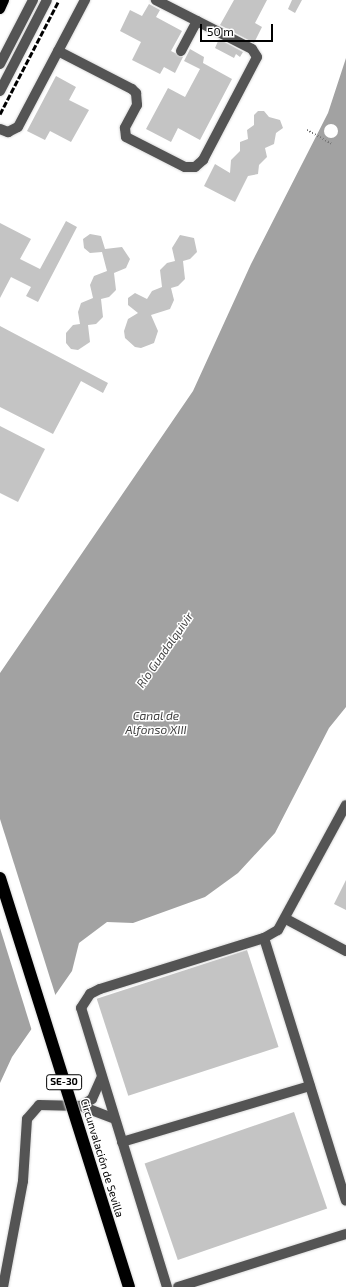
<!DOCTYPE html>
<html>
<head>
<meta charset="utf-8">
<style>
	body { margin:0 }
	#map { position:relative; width:346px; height:1287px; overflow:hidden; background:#fff; font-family:"Exo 2",sans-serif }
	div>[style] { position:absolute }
	.water>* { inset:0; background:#a2a2a2 }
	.pier>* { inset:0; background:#fff }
	.round { border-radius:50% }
	.building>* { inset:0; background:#c4c4c4; transform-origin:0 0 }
	.path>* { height:1.5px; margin-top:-0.75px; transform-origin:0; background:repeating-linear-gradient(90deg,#767676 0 1px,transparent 0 3px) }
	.roads { filter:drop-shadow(0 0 1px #dbdbdb) drop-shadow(0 0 1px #dbdbdb) }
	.minor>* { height:10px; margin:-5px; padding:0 5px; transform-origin:5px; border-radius:5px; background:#545454 }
	.major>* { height:10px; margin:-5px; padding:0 5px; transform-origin:5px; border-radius:5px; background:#000 }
	.rail>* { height:3px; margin-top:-1.5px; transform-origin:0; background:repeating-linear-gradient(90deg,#000 0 6px,transparent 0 8px) }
	.bridges { filter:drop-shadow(0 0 1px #dbdbdb) drop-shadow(0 0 1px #dbdbdb) }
	.highway-bridge>* { height:12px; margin:-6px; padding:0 6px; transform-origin:6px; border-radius:6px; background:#000 }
	span { translate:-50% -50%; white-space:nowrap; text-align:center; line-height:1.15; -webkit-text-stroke:3px #fff; paint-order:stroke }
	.shield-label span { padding:1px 3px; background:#fff; border:1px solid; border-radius:3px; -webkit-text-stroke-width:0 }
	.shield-label { font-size:10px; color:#000; font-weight:700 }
	.street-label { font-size:11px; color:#000 }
	.water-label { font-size:12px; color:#434343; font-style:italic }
	.scale { position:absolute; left:200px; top:24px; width:73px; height:18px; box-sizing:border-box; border:2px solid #000; border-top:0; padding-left:5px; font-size:12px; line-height:14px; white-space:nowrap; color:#000; -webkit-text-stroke:3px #fff; paint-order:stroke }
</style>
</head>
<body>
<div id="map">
	<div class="water">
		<div style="clip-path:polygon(346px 58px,346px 707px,329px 728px,275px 833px,238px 873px,205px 897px,133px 923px,107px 922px,79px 943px,72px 971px,12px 1057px,0 1083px,0 673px,193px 391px,251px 264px,328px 113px)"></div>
	</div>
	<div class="pier">
		<div class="round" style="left:324px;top:124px;width:14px;height:14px"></div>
		<div style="clip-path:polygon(0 819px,56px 997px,32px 1031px,0 928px)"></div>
	</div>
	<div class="building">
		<div style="clip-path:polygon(234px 0,267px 0,255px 23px,262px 27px,254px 43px,220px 25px)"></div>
		<div style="clip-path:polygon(292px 0,302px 0,295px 13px,288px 9px)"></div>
		<div style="clip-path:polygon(149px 4px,160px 10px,156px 17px,182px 31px,171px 51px,183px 57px,175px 73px,164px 67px,160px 74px,132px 60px,141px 42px,120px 31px,130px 10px,142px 16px)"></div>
		<div style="clip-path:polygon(219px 39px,243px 52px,240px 57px,236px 54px,234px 58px,215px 48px)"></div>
		<div style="clip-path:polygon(190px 49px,204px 57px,203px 63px,232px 79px,200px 140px,178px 128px,171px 142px,146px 129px,168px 88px,185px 97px,200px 69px,184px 61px)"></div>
		<div style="clip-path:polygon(56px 76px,76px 87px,69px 100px,89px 110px,71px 142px,50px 131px,45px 140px,27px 131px)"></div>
		<div style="clip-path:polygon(258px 111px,264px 111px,269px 117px,280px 120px,283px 128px,276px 133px,274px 144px,265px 148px,267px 157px,259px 165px,258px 174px,248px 176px,235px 202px,204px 186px,215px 164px,230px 173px,231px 160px,240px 151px,240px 142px,248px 139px,247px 130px,254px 125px,254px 115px)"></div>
		<div style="clip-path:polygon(66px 221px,77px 227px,38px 302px,26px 296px,31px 287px,11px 277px,0 298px,0 223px,31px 239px,20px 259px,40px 269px)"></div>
		<div style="clip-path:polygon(90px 234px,101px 236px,105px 249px,122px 247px,130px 259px,126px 268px,114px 273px,116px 290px,109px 297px,101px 299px,103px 317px,96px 324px,88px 325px,90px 342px,78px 350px,71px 349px,66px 343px,66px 333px,73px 325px,80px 324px,78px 312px,81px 303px,93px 298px,90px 285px,94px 276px,107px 271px,102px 252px,90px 253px,84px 248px,83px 239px)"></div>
		<div style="clip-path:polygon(180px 235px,194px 238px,197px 252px,190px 259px,183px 261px,185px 279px,178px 286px,171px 288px,174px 300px,170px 309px,151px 315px,158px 331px,154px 343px,141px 348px,135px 347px,125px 338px,124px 331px,128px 319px,138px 313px,128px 305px,128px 298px,135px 293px,147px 299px,152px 291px,162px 287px,160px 270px,167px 263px,175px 261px,172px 248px)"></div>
		<div style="clip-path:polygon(0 326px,108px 383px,103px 393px,81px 381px,53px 434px,0 407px)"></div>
		<div style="clip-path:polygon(0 426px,45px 449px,18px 502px,0 493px)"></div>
		<div style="clip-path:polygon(346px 880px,346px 910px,334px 904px)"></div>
		<div style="left:247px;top:950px;width:102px;height:158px;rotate:72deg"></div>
		<div style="left:294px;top:1112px;width:102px;height:158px;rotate:71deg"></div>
	</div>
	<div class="path">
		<div style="left:307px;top:130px;width:29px;rotate:29deg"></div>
	</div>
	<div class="roads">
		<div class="minor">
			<div style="left:58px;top:51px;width:83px;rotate:27.2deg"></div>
			<div style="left:132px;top:89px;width:6px;rotate:45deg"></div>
			<div style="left:136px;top:93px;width:12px;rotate:85deg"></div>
			<div style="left:137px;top:105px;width:26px;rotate:118deg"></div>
			<div style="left:125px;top:128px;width:9px;rotate:84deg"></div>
			<div style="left:126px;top:137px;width:66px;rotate:27deg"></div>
			<div style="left:185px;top:167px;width:10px"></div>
			<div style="left:195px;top:167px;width:11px;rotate:-41deg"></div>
			<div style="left:203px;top:160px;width:116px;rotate:-62.3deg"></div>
			<div style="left:257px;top:57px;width:9px;rotate:-122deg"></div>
			<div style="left:252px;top:49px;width:108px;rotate:-153deg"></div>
			<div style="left:181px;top:51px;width:34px;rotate:-62deg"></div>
			<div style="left:0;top:64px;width:72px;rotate:-62.7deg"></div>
			<div style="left:0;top:91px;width:102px;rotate:-62.7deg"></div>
			<div style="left:0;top:129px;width:9px;rotate:21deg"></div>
			<div style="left:8px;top:132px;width:11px;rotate:-27deg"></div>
			<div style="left:18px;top:127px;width:144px;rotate:-62.2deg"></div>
			<div style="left:286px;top:919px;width:68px;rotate:28.1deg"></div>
			<div style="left:264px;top:938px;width:275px;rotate:72.7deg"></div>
			<div style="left:81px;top:1106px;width:13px;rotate:-32deg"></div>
			<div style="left:92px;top:1099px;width:24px;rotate:-66deg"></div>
			<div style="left:122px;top:1142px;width:196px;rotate:-16.6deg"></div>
			<div style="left:3px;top:1287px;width:108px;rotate:-79.3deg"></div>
			<div style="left:23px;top:1181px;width:62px;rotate:-86.3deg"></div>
			<div style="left:27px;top:1119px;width:18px;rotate:-49deg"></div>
			<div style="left:39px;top:1105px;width:42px;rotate:1.4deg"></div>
			<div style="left:81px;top:1106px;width:36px;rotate:21deg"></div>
			<div style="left:167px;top:1287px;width:292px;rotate:-107.1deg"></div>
			<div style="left:81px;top:1008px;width:17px;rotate:-57deg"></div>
			<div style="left:90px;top:994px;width:11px;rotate:-27deg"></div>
			<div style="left:100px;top:989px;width:172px;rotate:-17.3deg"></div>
			<div style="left:264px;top:938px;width:16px;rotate:-30deg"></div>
			<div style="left:278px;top:930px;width:142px;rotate:-61.5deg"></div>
			<div style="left:178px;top:1287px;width:176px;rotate:-17.5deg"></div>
		</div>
		<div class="major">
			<div style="left:0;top:9px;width:10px;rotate:-66deg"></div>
		</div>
	</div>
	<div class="rail">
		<div style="left:0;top:114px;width:128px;rotate:-62.6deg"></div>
	</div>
	<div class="bridges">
		<div class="highway-bridge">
			<div style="left:0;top:878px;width:429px;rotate:72.5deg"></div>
		</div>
	</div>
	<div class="shield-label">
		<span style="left:64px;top:1082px">SE-30</span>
	</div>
	<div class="street-label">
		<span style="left:102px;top:1158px;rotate:73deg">Circunvalación de Sevilla</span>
	</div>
	<div class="water-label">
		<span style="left:165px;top:650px;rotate:-55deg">Río Guadalquivir</span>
		<span style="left:156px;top:723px">Canal de<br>Alfonso XIII</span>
	</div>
	<div class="scale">50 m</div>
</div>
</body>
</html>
